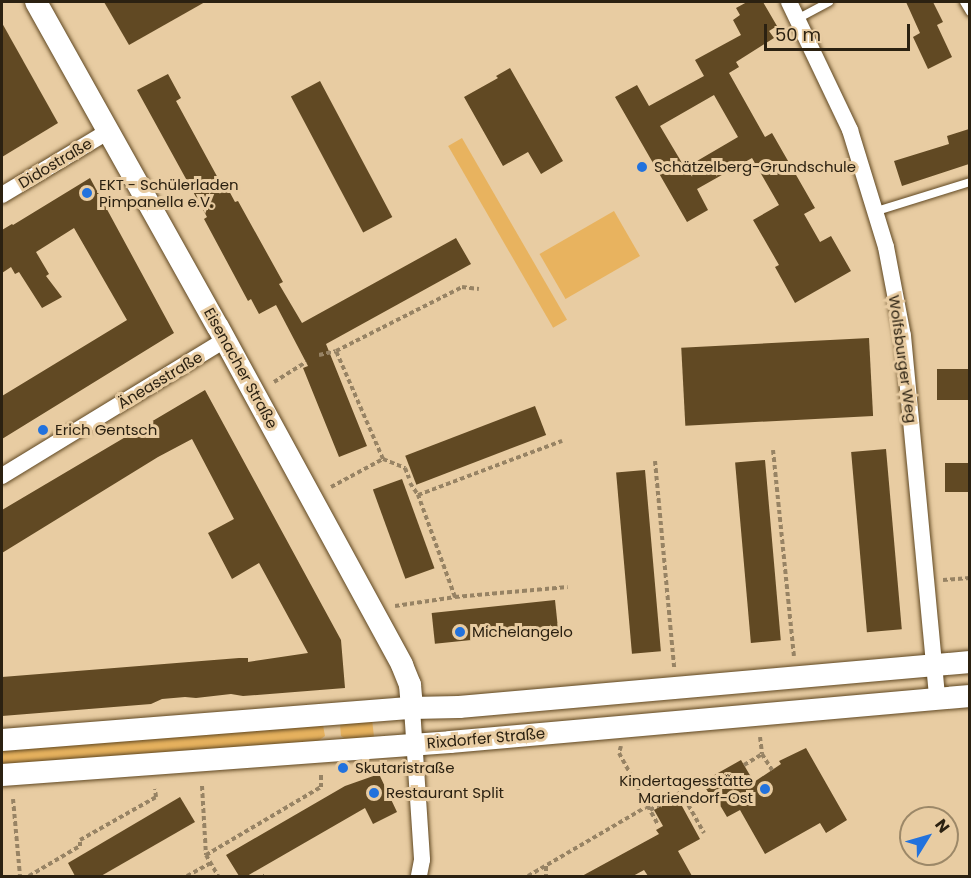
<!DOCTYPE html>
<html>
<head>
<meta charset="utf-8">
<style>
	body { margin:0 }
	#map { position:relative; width:971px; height:878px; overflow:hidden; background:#e8cca2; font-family:Poppins,sans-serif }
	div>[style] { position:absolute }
	.green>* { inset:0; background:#e8b35f; transform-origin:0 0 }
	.building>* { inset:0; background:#614923; transform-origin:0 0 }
	.path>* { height:4px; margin-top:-2px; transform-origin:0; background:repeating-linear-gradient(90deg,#978364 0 4.5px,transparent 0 7.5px) }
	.roads { filter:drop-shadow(0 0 2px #5f4721) drop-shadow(0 0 2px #5f4721) }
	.lane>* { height:8px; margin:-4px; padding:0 4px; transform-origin:4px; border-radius:4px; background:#fff }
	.street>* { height:16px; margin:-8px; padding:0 8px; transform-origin:8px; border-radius:8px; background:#fff }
	.secondary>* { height:22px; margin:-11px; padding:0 11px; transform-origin:11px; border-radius:11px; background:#fff }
	.dots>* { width:16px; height:16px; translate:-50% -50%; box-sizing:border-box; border:3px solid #e8cca2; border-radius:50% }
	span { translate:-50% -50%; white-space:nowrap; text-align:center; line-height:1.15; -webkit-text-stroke:6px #e8cca2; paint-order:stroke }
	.street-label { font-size:15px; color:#2b2111 }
	.poi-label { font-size:15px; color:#2b2111 }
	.left { translate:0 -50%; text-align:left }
	.right { translate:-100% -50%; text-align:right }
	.frame { position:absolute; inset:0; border:3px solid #2b2111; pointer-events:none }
	.north { position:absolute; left:899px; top:806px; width:60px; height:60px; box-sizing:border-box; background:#e8cca2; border:2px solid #9c8868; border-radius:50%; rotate:53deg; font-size:16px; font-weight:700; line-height:24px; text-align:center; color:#2b2111 }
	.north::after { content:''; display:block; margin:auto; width:21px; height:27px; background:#2272dd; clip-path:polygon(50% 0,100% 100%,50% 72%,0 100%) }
	.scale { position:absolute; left:764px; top:24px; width:146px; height:27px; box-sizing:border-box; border:3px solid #2b2111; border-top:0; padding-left:8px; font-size:18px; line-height:21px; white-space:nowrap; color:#2b2111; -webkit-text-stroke:4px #e8cca2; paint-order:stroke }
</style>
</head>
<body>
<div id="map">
	<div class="green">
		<div style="left:462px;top:138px;width:210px;height:16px;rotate:60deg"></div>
		<div style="left:614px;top:211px;width:52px;height:86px;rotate:60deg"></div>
		<div style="clip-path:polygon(372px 719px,374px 737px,346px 739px,341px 736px,340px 724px)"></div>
		<div style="clip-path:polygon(323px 725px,325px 736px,318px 741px,2px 766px,2px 747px)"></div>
	</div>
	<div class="building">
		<div style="clip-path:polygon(104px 2px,205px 2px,129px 45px)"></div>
		<div style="clip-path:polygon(evenodd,747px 2px,763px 2px,777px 26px,769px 31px,774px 38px,736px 62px,739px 67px,729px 73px,765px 137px,772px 133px,815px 208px,804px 214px,820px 242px,831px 236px,851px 271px,795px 303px,775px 267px,779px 265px,753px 220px,779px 205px,752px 158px,697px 189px,708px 210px,687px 222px,615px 97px,637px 85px,649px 106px,704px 76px,695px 60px,741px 35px,733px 20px,740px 15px,736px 8px,747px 2px,714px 95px,738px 137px,685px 168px,660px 126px,714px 95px)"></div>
		<div style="clip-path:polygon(906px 2px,933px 2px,943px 22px,937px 25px,952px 57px,928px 69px,913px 37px,920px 33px)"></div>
		<div style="clip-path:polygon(2px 23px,58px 123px,2px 157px)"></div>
		<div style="clip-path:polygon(510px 68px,563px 161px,541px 174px,528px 152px,503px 166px,464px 97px,498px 78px,496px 76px)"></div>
		<div style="clip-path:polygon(168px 74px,181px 98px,176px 101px,225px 191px,228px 189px,235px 202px,238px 201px,283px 282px,279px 284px,302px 323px,456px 238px,471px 264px,326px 344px,367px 446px,339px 457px,303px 368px,308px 366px,276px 305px,259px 314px,251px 299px,248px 301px,204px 219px,207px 217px,137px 90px)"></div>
		<div style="left:320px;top:81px;width:154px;height:33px;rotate:62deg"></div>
		<div style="clip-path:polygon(969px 129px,969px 164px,902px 186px,894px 161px,949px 144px,947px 136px)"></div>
		<div style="clip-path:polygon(90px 178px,174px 333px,2px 439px,2px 396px,127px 320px,74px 228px,36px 252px,49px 274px,46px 276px,62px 297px,42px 308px,19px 272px,15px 274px,11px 267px,2px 273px,2px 230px,12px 224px,13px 225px)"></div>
		<div style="left:869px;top:338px;width:78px;height:188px;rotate:87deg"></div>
		<div style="left:969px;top:369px;width:31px;height:32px;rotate:90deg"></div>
		<div style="clip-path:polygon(205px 390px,341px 640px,345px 688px,243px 696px,231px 694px,196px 698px,185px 697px,162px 699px,151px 704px,2px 716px,2px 677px,239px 658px,248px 658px,248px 662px,308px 653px,259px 563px,232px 579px,208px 533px,234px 519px,192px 439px,158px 457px,2px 553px,2px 510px)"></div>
		<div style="left:535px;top:406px;width:31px;height:139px;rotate:69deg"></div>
		<div style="left:886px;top:449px;width:181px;height:35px;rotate:85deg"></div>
		<div style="left:765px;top:460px;width:181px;height:30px;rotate:85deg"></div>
		<div style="left:969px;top:463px;width:29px;height:24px;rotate:90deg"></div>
		<div style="left:645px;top:470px;width:182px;height:29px;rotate:85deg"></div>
		<div style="left:402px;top:479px;width:95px;height:31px;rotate:70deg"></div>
		<div style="left:555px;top:600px;width:31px;height:124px;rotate:84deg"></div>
		<div style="clip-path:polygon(806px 748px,847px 820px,826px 833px,820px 823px,765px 854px,740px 810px,727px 817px,714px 795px,711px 797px,702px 782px,741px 760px,754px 782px,781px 764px,779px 761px)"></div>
		<div style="clip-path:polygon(379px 774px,397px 812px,373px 824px,365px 808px,247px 876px,239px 876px,226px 855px,345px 786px)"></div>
		<div style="clip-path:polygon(180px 797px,195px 822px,101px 876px,75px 876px,68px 863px)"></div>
		<div style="clip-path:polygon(677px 797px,700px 839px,678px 851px,692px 876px,648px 876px,644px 870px,633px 876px,582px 876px,659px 834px,656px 830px,663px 826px,654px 810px)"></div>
	</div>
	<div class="path">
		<div style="left:319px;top:355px;width:17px;rotate:-13deg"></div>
		<div style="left:274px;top:382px;width:38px;rotate:-32deg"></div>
		<div style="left:773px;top:450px;width:207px;rotate:84.2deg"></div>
		<div style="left:383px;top:459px;width:24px;rotate:22deg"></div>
		<div style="left:405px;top:468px;width:11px;rotate:68deg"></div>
		<div style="left:655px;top:461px;width:207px;rotate:84.7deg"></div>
		<div style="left:410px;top:483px;width:14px;rotate:56deg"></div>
		<div style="left:331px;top:487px;width:59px;rotate:-28.3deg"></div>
		<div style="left:383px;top:459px;width:118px;rotate:-113.5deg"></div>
		<div style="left:336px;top:351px;width:141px;rotate:-26.9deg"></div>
		<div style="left:462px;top:287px;width:17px;rotate:7deg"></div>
		<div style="left:943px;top:580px;width:27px;rotate:-4deg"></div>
		<div style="left:455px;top:597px;width:109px;rotate:-109.9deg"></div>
		<div style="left:418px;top:495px;width:154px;rotate:-20.6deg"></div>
		<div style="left:395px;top:606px;width:61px;rotate:-8.5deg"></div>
		<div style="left:455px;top:597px;width:113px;rotate:-5.1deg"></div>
		<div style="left:760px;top:737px;width:17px;rotate:83deg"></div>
		<div style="left:762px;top:754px;width:19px;rotate:58deg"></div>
		<div style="left:621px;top:746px;width:7px;rotate:106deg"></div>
		<div style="left:619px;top:753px;width:80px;rotate:61.5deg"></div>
		<div style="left:744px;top:765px;width:21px;rotate:-31deg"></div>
		<div style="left:202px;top:786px;width:69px;rotate:86.7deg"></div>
		<div style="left:206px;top:855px;width:24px;rotate:60deg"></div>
		<div style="left:13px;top:799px;width:77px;rotate:84.8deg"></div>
		<div style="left:650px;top:810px;width:36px;rotate:-30deg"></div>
		<div style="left:681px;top:792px;width:47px;rotate:60.7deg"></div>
		<div style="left:206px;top:855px;width:134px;rotate:-30.6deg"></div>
		<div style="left:321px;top:787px;width:12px;rotate:-90deg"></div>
		<div style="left:546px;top:866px;width:10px;rotate:90deg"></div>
		<div style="left:29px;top:876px;width:59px;rotate:-30.5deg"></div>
		<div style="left:80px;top:846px;width:6px;rotate:-90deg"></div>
		<div style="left:80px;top:840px;width:87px;rotate:-29.5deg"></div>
		<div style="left:156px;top:797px;width:8px;rotate:-97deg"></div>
		<div style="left:187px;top:876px;width:26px;rotate:-29deg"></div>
		<div style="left:263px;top:876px;width:1px"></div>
		<div style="left:528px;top:876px;width:139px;rotate:-30.3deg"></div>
	</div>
	<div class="roads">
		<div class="lane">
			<div style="left:964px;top:2px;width:12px;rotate:59deg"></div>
			<div style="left:799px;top:18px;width:34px;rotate:-28deg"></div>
			<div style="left:877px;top:211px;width:97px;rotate:-17.3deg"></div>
		</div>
		<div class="street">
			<div style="left:789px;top:2px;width:142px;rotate:64.5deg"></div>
			<div style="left:850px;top:130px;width:122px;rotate:72.9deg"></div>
			<div style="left:886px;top:247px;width:91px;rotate:79.2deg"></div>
			<div style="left:903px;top:336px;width:365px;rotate:84.6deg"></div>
			<div style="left:2px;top:195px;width:125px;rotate:-30.9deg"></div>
			<div style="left:2px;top:476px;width:261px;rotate:-31.4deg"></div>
			<div style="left:412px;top:708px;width:152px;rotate:86.2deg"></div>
			<div style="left:422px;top:860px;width:16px;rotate:101deg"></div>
		</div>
		<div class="secondary">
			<div style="left:36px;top:2px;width:372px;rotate:60.8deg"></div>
			<div style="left:218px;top:327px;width:385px;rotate:61.4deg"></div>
			<div style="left:402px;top:665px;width:22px;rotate:68deg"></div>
			<div style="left:410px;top:685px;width:23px;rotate:85deg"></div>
			<div style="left:2px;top:740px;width:411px;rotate:-4.5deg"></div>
			<div style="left:412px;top:708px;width:47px;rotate:-1.2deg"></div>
			<div style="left:459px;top:707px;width:513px;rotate:-5.03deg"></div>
			<div style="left:2px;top:775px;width:449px;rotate:-4.2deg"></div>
			<div style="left:450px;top:742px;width:522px;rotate:-5.06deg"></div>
		</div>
	</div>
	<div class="dots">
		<div style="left:642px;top:167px;background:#2272dd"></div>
		<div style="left:87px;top:193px;background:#2272dd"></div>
		<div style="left:43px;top:430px;background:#2272dd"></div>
		<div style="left:460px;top:632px;background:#2272dd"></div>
		<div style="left:343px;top:768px;background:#2272dd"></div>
		<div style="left:765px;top:789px;background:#2272dd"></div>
		<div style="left:374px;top:793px;background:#2272dd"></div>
	</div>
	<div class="street-label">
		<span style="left:55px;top:163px;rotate:-31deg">Didostraße</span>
		<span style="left:903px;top:359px;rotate:82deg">Wolfsburger Weg</span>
		<span style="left:241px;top:368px;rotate:61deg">Eisenacher Straße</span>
		<span style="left:160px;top:380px;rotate:-31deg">Äneasstraße</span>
		<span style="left:486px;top:738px;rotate:-5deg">Rixdorfer Straße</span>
	</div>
	<div class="poi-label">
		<span class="left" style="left:654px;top:167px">Schätzelberg-Grundschule</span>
		<span class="left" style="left:99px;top:193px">EKT - Schülerladen<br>Pimpanella e.V.</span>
		<span class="left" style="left:55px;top:430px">Erich Gentsch</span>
		<span class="left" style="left:472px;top:632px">Michelangelo</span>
		<span class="left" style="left:355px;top:768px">Skutaristraße</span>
		<span class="right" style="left:753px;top:789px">Kindertagesstätte<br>Mariendorf-Ost</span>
		<span class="left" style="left:386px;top:793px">Restaurant Split</span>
	</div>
	<div class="frame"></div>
	<div class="north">N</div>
	<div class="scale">50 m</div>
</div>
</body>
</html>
